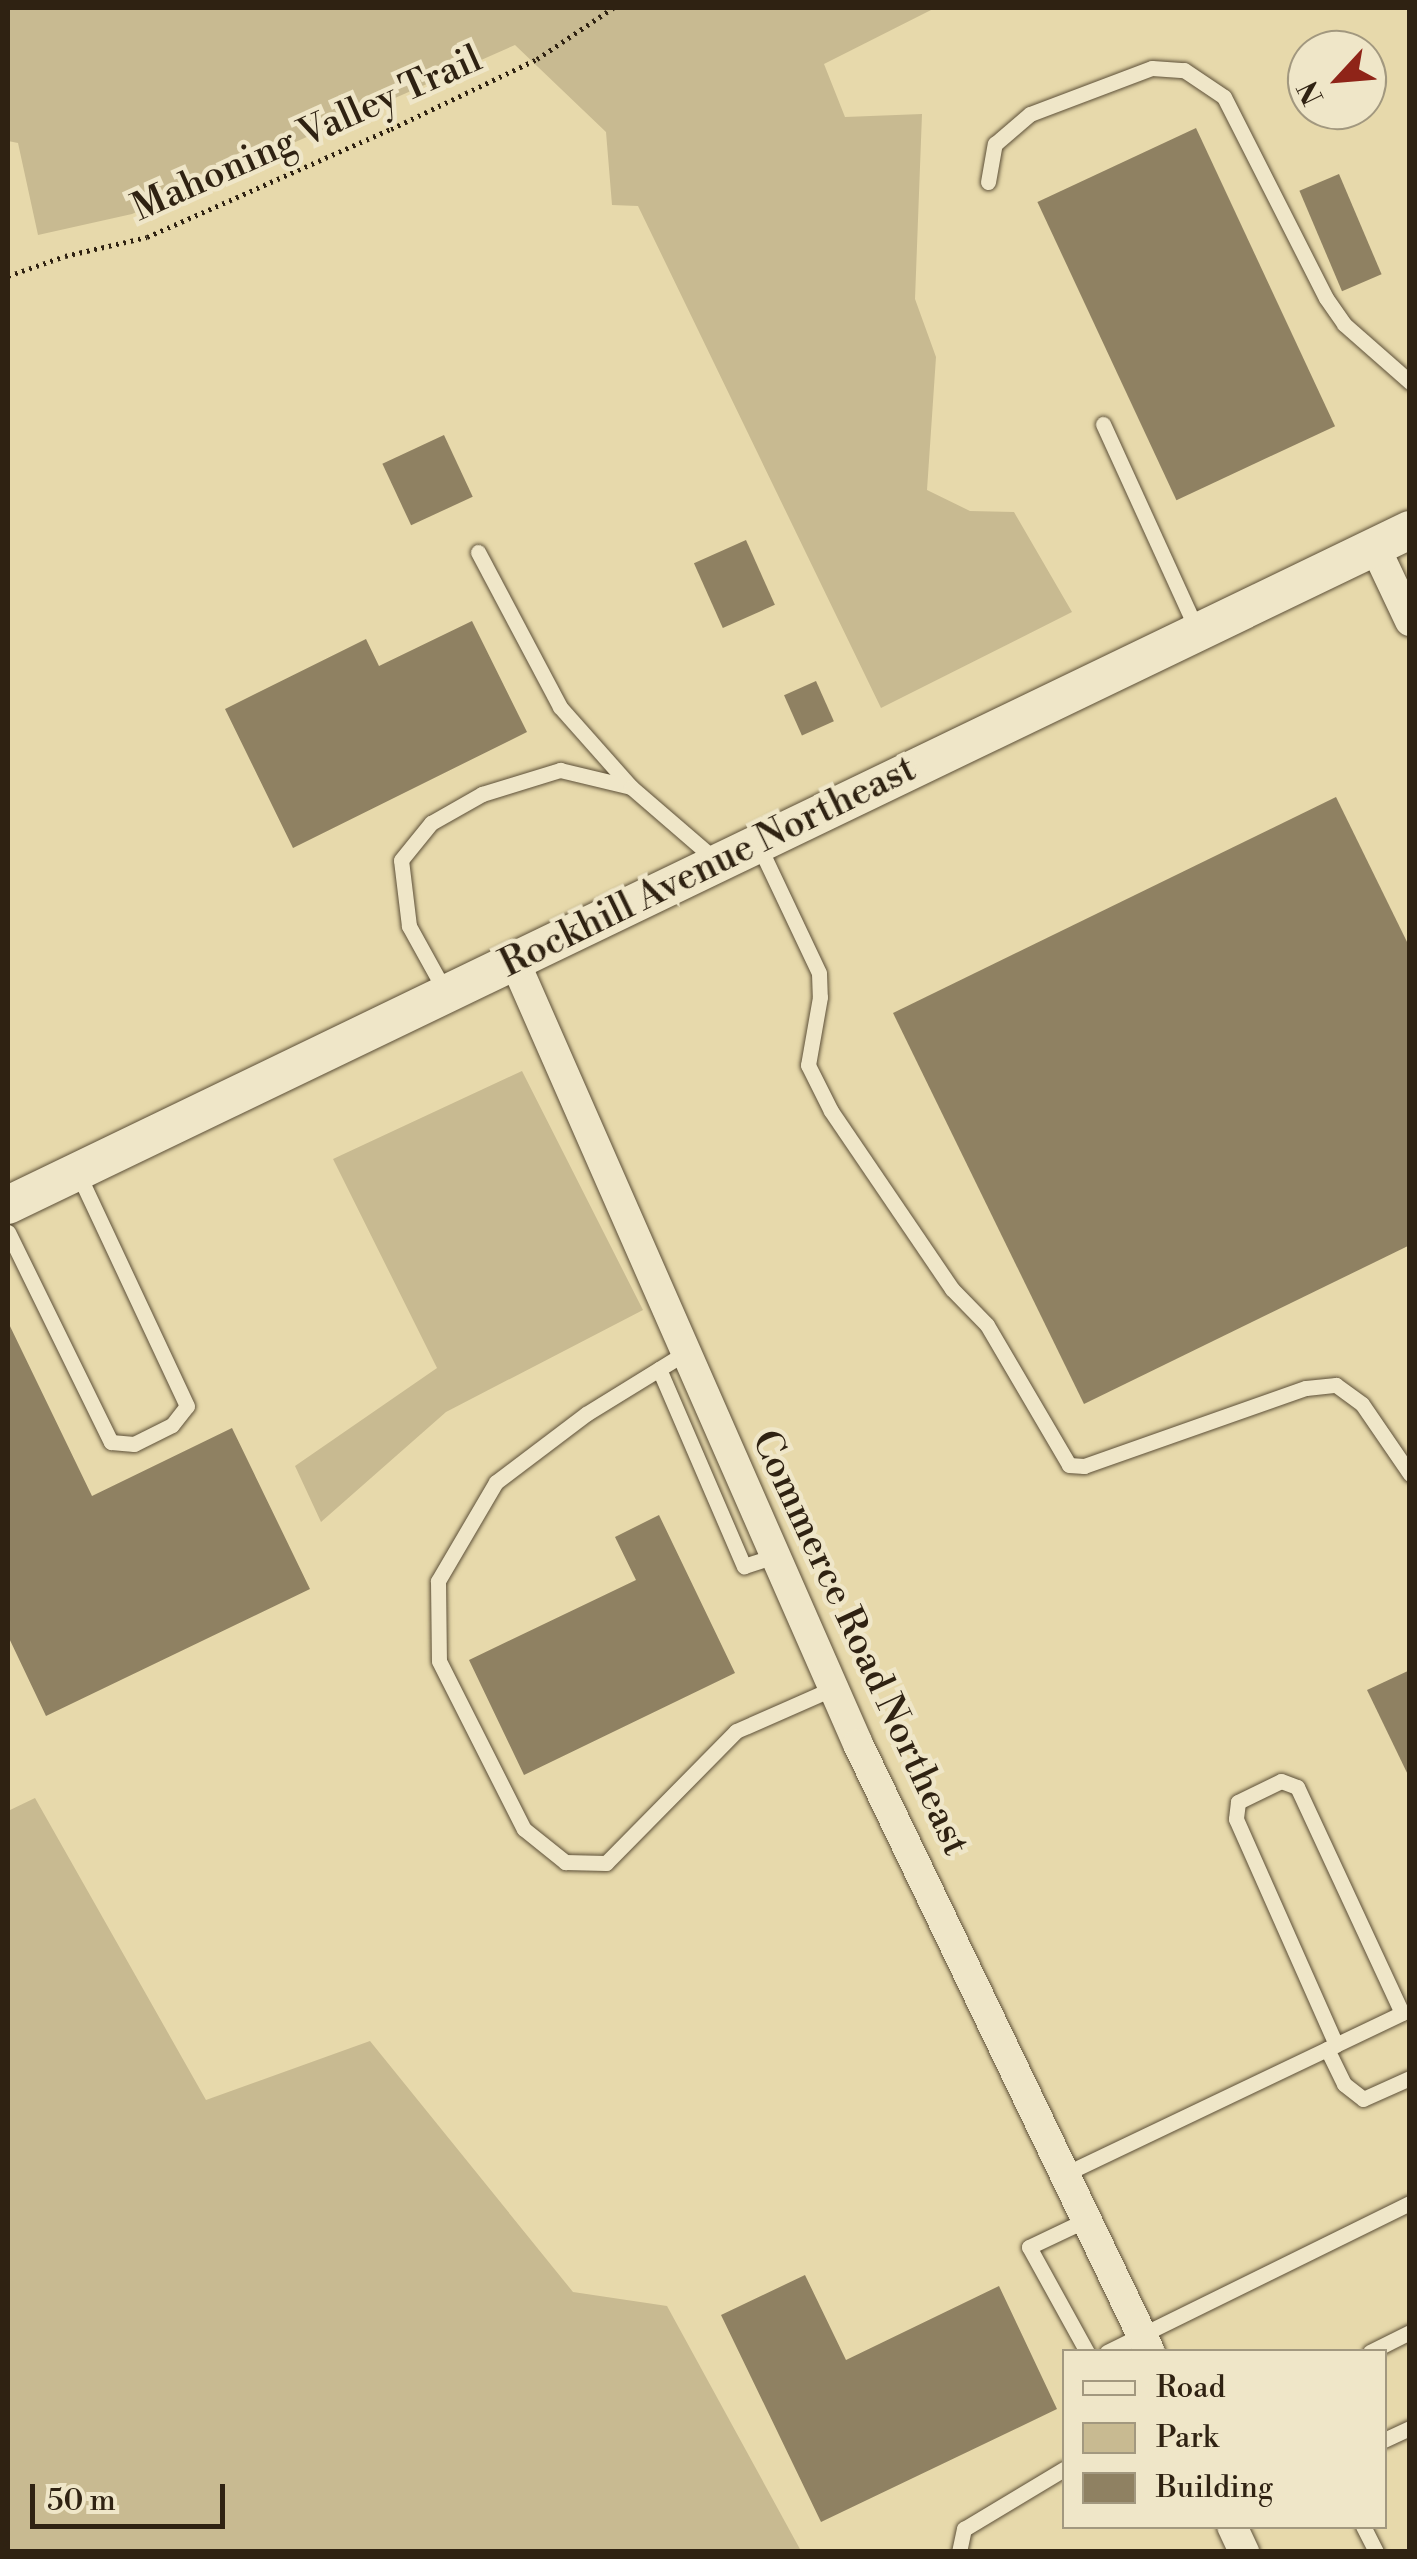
<!DOCTYPE html>
<html>
<head>
<meta charset="utf-8">
<style>
	body { margin:0 }
	#map { position:relative; width:1417px; height:2559px; overflow:hidden; background:#e7d9ab; font-family:"Libre Bodoni",serif }
	div>[style] { position:absolute }
	.green>* { inset:0; background:#c8ba91 }
	.building>* { inset:0; background:#8f8162; transform-origin:0 0 }
	.path>* { height:5px; margin-top:-2.5px; transform-origin:0; background:repeating-linear-gradient(90deg,#2f2212 0 2.5px,transparent 0 7.5px) }
	.roads { filter:drop-shadow(0 0 2px #5d5038) drop-shadow(0 0 2px #5d5038) }
	.service>* { height:15px; margin:-7.5px; padding:0 7.5px; transform-origin:7.5px; border-radius:7.5px; background:#efe6c8 }
	.minor>* { height:30px; margin:-15px; padding:0 15px; transform-origin:15px; border-radius:15px; background:#efe6c8 }
	.tertiary>* { height:38px; margin:-19px; padding:0 19px; transform-origin:19px; border-radius:19px; background:#efe6c8 }
	span { translate:-50% -50%; white-space:nowrap; text-align:center; line-height:1.15; -webkit-text-stroke:9px #efe6c8; paint-order:stroke }
	.street-label { font-size:38px; color:#2f2212 }
	.frame { position:absolute; inset:0; border:10px solid #2f2212; pointer-events:none }
	.legend { position:absolute; left:1062px; top:2349px; width:325px; height:180px; box-sizing:border-box; background:#efe6c8; border:2px solid #a2987f; margin:0; padding:12px 18px; list-style:none; font-size:30px; color:#2f2212 }
	.legend li { display:flex; align-items:center; gap:20px; height:50px }
	.legend b { width:50px; border:2px solid #a2987f }
	.north { position:absolute; left:1287px; top:30px; width:100px; height:100px; box-sizing:border-box; background:#efe6c8; border:2px solid #a2987f; border-radius:50%; rotate:244deg; font-size:28px; font-weight:700; line-height:40px; text-align:center; color:#2f2212 }
	.north::after { content:''; display:block; margin:auto; width:35px; height:45px; background:#8f2418; clip-path:polygon(50% 0,100% 100%,50% 72%,0 100%) }
	.scale { position:absolute; left:30px; top:2484px; width:195px; height:45px; box-sizing:border-box; border:5px solid #2f2212; border-top:0; padding-left:12px; font-size:30px; line-height:35px; white-space:nowrap; color:#2f2212; -webkit-text-stroke:8px #efe6c8; paint-order:stroke }
</style>
</head>
<body>
<div id="map">
	<div class="green">
		<div style="clip-path:polygon(8px 8px,935px 8px,824px 64px,845px 117px,922px 114px,915px 299px,936px 357px,927px 490px,970px 511px,1014px 512px,1072px 612px,881px 708px,638px 206px,612px 205px,606px 132px,515px 45px,132px 214px,38px 235px,18px 143px,8px 141px)"></div>
		<div style="clip-path:polygon(522px 1071px,643px 1310px,446px 1412px,321px 1522px,295px 1466px,437px 1368px,333px 1159px)"></div>
		<div style="clip-path:polygon(35px 1798px,206px 2100px,370px 2041px,573px 2292px,667px 2306px,801px 2551px,8px 2551px,8px 1811px)"></div>
	</div>
	<div class="building">
		<div style="left:1196px;top:128px;width:329px;height:175px;rotate:65deg"></div>
		<div style="left:1339px;top:174px;width:109px;height:43px;rotate:67deg"></div>
		<div style="left:444px;top:435px;width:68px;height:68px;rotate:65deg"></div>
		<div style="left:746px;top:540px;width:71px;height:57px;rotate:66deg"></div>
		<div style="clip-path:polygon(472px 621px,527px 732px,293px 848px,225px 709px,366px 639px,379px 666px)"></div>
		<div style="left:816px;top:681px;width:44px;height:35px;rotate:66deg"></div>
		<div style="clip-path:polygon(1336px 797px,1410px 948px,1410px 1245px,1084px 1404px,893px 1013px)"></div>
		<div style="clip-path:polygon(8px 1322px,92px 1496px,232px 1428px,310px 1589px,46px 1716px,8px 1636px)"></div>
		<div style="clip-path:polygon(659px 1515px,735px 1673px,524px 1775px,469px 1660px,636px 1580px,615px 1537px)"></div>
		<div style="clip-path:polygon(1410px 1670px,1410px 1779px,1367px 1690px)"></div>
		<div style="clip-path:polygon(805px 2275px,846px 2360px,999px 2286px,1057px 2409px,821px 2522px,721px 2315px)"></div>
	</div>
	<div class="path">
		<div style="left:8px;top:276px;width:60px;rotate:-19.3deg"></div>
		<div style="left:65px;top:256px;width:84px;rotate:-13deg"></div>
		<div style="left:147px;top:237px;width:267px;rotate:-23.9deg"></div>
		<div style="left:391px;top:129px;width:162px;rotate:-25.6deg"></div>
		<div style="left:537px;top:59px;width:92px;rotate:-33.9deg"></div>
	</div>
	<div class="roads">
		<div class="service">
			<div style="left:988px;top:182px;width:39px;rotate:-80deg"></div>
			<div style="left:995px;top:144px;width:46px;rotate:-40.6deg"></div>
			<div style="left:1030px;top:114px;width:130px;rotate:-20.7deg"></div>
			<div style="left:1152px;top:68px;width:32px;rotate:4deg"></div>
			<div style="left:1184px;top:70px;width:48px;rotate:34deg"></div>
			<div style="left:1224px;top:97px;width:225px;rotate:63.1deg"></div>
			<div style="left:1326px;top:298px;width:32px;rotate:55deg"></div>
			<div style="left:1344px;top:324px;width:88px;rotate:41.3deg"></div>
			<div style="left:1103px;top:424px;width:229px;rotate:65.5deg"></div>
			<div style="left:478px;top:552px;width:175px;rotate:62.1deg"></div>
			<div style="left:560px;top:707px;width:107px;rotate:48.4deg"></div>
			<div style="left:759px;top:846px;width:140px;rotate:64.7deg"></div>
			<div style="left:819px;top:973px;width:24px;rotate:88deg"></div>
			<div style="left:820px;top:997px;width:69px;rotate:100deg"></div>
			<div style="left:808px;top:1065px;width:51px;rotate:63.4deg"></div>
			<div style="left:831px;top:1111px;width:215px;rotate:55.8deg"></div>
			<div style="left:952px;top:1289px;width:50px;rotate:45.8deg"></div>
			<div style="left:987px;top:1325px;width:162px;rotate:59.6deg"></div>
			<div style="left:1069px;top:1465px;width:15px;rotate:4deg"></div>
			<div style="left:1084px;top:1466px;width:235px;rotate:-19.4deg"></div>
			<div style="left:1306px;top:1388px;width:30px;rotate:-6deg"></div>
			<div style="left:1336px;top:1385px;width:32px;rotate:36deg"></div>
			<div style="left:1362px;top:1404px;width:85px;rotate:55.6deg"></div>
			<div style="left:446px;top:993px;width:77px;rotate:-118.9deg"></div>
			<div style="left:409px;top:926px;width:66px;rotate:-96.9deg"></div>
			<div style="left:401px;top:860px;width:48px;rotate:-51deg"></div>
			<div style="left:431px;top:823px;width:59px;rotate:-29.6deg"></div>
			<div style="left:482px;top:794px;width:82px;rotate:-17.1deg"></div>
			<div style="left:560px;top:770px;width:73px;rotate:13.5deg"></div>
			<div style="left:631px;top:787px;width:115px;rotate:40.8deg"></div>
			<div style="left:8px;top:1232px;width:234px;rotate:63.9deg"></div>
			<div style="left:111px;top:1442px;width:23px;rotate:5deg"></div>
			<div style="left:134px;top:1444px;width:42px;rotate:-26.6deg"></div>
			<div style="left:172px;top:1425px;width:24px;rotate:-52deg"></div>
			<div style="left:187px;top:1406px;width:257px;rotate:-115.1deg"></div>
			<div style="left:685px;top:1353px;width:116px;rotate:148.4deg"></div>
			<div style="left:586px;top:1414px;width:113px;rotate:142.9deg"></div>
			<div style="left:496px;top:1482px;width:115px;rotate:120.4deg"></div>
			<div style="left:438px;top:1581px;width:80px;rotate:89.3deg"></div>
			<div style="left:439px;top:1661px;width:188px;rotate:63.2deg"></div>
			<div style="left:524px;top:1829px;width:53px;rotate:38.8deg"></div>
			<div style="left:565px;top:1862px;width:41px;rotate:1.4deg"></div>
			<div style="left:606px;top:1863px;width:185px;rotate:-45.4deg"></div>
			<div style="left:736px;top:1731px;width:107px;rotate:-23.7deg"></div>
			<div style="left:659px;top:1369px;width:215px;rotate:66.7deg"></div>
			<div style="left:744px;top:1566px;width:33px;rotate:-18deg"></div>
			<div style="left:1327px;top:2049px;width:39px;rotate:64deg"></div>
			<div style="left:1344px;top:2084px;width:24px;rotate:38deg"></div>
			<div style="left:1363px;top:2099px;width:51px;rotate:-24.1deg"></div>
			<div style="left:1067px;top:2173px;width:371px;rotate:-25.5deg"></div>
			<div style="left:1402px;top:2013px;width:249px;rotate:-114.9deg"></div>
			<div style="left:1297px;top:1787px;width:17px;rotate:-159deg"></div>
			<div style="left:1281px;top:1781px;width:48px;rotate:154deg"></div>
			<div style="left:1238px;top:1802px;width:17px;rotate:97deg"></div>
			<div style="left:1236px;top:1819px;width:247px;rotate:66.1deg"></div>
			<div style="left:1087px;top:2352px;width:120px;rotate:-118.9deg"></div>
			<div style="left:1029px;top:2247px;width:65px;rotate:-25.4deg"></div>
			<div style="left:1107px;top:2352px;width:338px;rotate:-26.2deg"></div>
			<div style="left:1370px;top:2352px;width:45px;rotate:-26.6deg"></div>
			<div style="left:1384px;top:2440px;width:29px;rotate:-25deg"></div>
			<div style="left:1363px;top:2526px;width:29px;rotate:63deg"></div>
			<div style="left:959px;top:2552px;width:24px;rotate:-78deg"></div>
			<div style="left:964px;top:2529px;width:117px;rotate:-31deg"></div>
		</div>
		<div class="minor">
			<div style="left:1375px;top:547px;width:82px;rotate:64.7deg"></div>
			<div style="left:514px;top:960px;width:856px;rotate:66.31deg"></div>
			<div style="left:858px;top:1744px;width:674px;rotate:64.35deg"></div>
			<div style="left:1232px;top:2526px;width:29px;rotate:65deg"></div>
		</div>
		<div class="tertiary">
			<div style="left:8px;top:1205px;width:1556px;rotate:-25.71deg"></div>
		</div>
	</div>
	<div class="street-label">
		<span style="left:307px;top:134px;rotate:-24deg">Mahoning Valley Trail</span>
		<span style="left:708px;top:867px;rotate:-26deg">Rockhill Avenue Northeast</span>
		<span style="left:860px;top:1643px;rotate:65deg">Commerce Road Northeast</span>
	</div>
	<div class="frame"></div>
	<ul class="legend">
	<li><b style="height:12px;background:#efe6c8"></b>Road</li>
	<li><b style="height:28px;background:#c8ba91"></b>Park</li>
	<li><b style="height:28px;background:#8f8162"></b>Building</li>
	</ul>
	<div class="north">N</div>
	<div class="scale">50 m</div>
</div>
</body>
</html>
